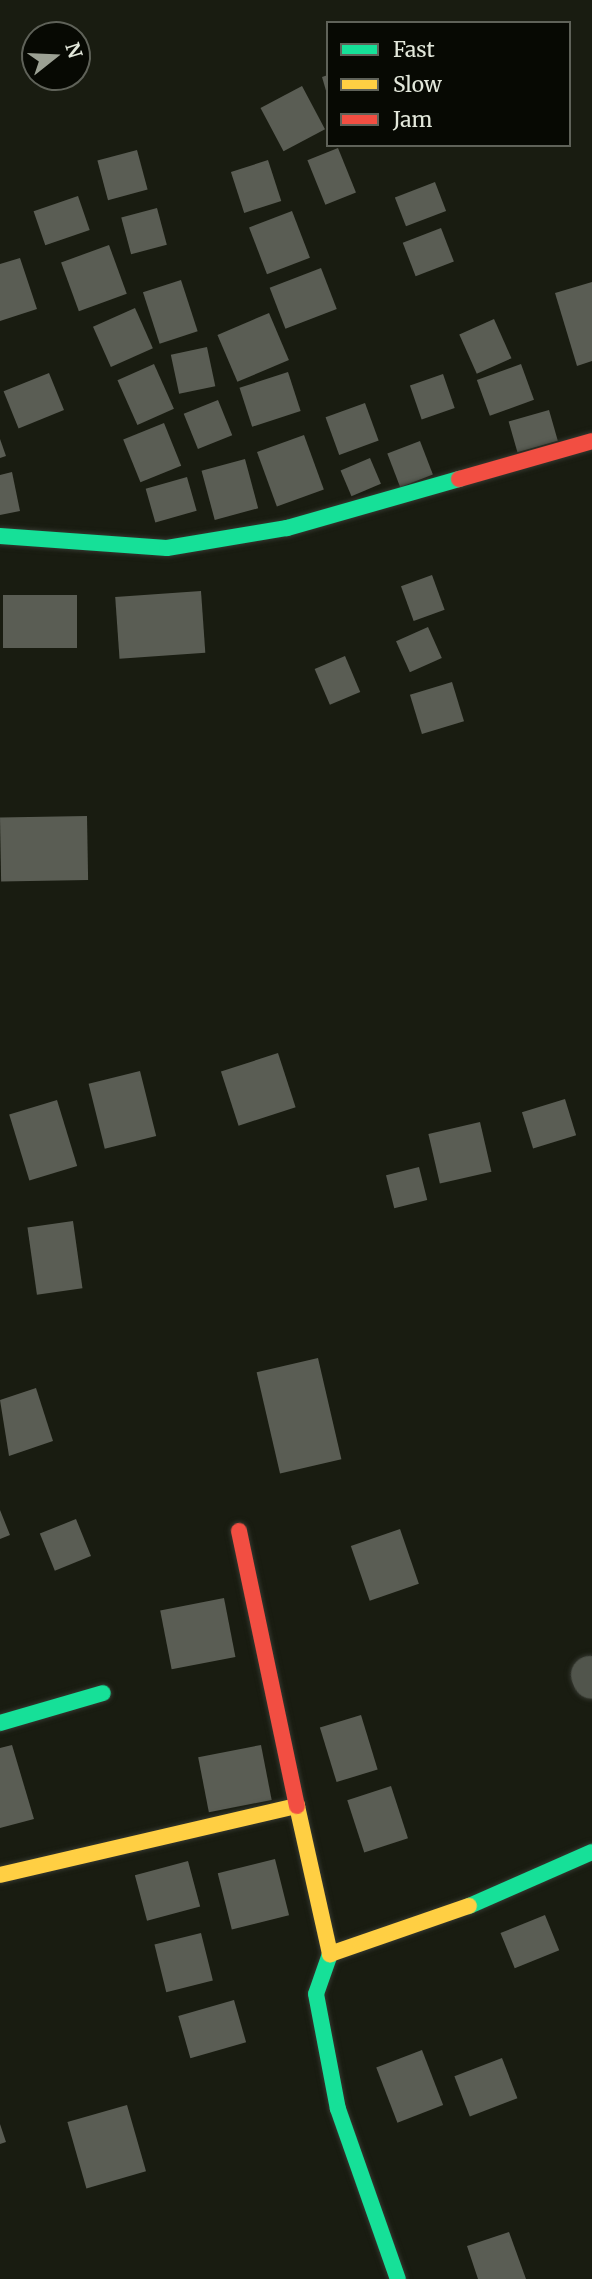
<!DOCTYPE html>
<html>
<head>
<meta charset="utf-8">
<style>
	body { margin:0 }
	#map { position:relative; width:592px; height:2279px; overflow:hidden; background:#191c11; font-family:Merriweather,serif }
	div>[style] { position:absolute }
	.building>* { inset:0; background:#5a5d54; transform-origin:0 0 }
	.roads { filter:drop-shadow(0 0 2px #34372f) drop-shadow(0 0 2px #34372f) }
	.street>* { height:38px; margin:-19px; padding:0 19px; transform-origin:19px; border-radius:19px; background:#51554c }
	.fast>* { height:16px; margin:-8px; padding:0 8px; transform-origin:8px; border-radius:8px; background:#16e098 }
	.slow>* { height:16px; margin:-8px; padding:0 8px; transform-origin:8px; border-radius:8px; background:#ffcf43 }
	.jam>* { height:16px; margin:-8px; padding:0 8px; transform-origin:8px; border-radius:8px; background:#f24e42 }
	span { translate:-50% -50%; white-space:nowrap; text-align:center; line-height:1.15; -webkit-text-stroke:7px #070903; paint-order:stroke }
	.legend { position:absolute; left:326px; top:21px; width:245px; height:126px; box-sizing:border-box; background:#070903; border:2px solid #5f6259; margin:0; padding:9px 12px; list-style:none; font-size:21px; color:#e3e8db }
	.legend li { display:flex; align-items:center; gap:14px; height:35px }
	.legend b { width:35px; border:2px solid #5f6259 }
	.north { position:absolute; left:21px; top:21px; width:70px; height:70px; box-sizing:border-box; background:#070903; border:2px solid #5f6259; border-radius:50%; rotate:72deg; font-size:19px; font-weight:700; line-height:28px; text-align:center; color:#e3e8db }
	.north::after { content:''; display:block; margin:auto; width:24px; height:32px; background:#9ca194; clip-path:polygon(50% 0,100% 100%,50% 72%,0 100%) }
</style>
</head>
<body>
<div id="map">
	<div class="building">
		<div style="clip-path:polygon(328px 75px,328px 93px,327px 94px,322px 77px)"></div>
		<div style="left:302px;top:86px;width:49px;height:47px;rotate:62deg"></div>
		<div style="left:338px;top:148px;width:48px;height:33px;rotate:68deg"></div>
		<div style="left:137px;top:150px;width:41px;height:41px;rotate:75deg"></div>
		<div style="left:268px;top:160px;width:43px;height:39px;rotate:72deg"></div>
		<div style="left:435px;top:182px;width:31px;height:43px;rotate:69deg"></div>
		<div style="left:78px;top:196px;width:36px;height:47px;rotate:71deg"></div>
		<div style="left:157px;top:208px;width:38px;height:37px;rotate:75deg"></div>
		<div style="left:292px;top:211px;width:50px;height:46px;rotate:69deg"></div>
		<div style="left:441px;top:228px;width:36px;height:41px;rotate:69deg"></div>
		<div style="left:109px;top:245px;width:52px;height:51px;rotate:70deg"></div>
		<div style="clip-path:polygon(20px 258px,37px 309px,0 321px,0 264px)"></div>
		<div style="left:321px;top:268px;width:44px;height:55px;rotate:69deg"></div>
		<div style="left:181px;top:280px;width:54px;height:40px;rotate:72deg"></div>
		<div style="clip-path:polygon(592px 282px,592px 361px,577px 366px,555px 293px)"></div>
		<div style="left:135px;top:308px;width:44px;height:46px;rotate:66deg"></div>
		<div style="left:269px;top:313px;width:51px;height:56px;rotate:67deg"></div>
		<div style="left:494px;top:319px;width:43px;height:38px;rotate:66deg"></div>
		<div style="left:207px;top:347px;width:40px;height:37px;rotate:78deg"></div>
		<div style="left:154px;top:364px;width:49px;height:40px;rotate:66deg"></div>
		<div style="left:521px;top:364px;width:38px;height:47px;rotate:70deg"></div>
		<div style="left:288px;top:372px;width:41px;height:51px;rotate:72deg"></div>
		<div style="left:49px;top:373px;width:40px;height:49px;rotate:68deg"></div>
		<div style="left:443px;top:374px;width:36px;height:35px;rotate:71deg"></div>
		<div style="left:218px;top:400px;width:38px;height:37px;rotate:68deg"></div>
		<div style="left:365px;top:403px;width:40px;height:42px;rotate:70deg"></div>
		<div style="left:549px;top:410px;width:32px;height:42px;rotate:74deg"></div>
		<div style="left:164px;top:423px;width:46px;height:44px;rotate:68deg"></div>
		<div style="left:304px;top:435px;width:58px;height:50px;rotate:70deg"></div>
		<div style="clip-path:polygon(0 439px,6px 456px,0 458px)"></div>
		<div style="left:420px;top:441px;width:36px;height:35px;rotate:69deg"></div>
		<div style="left:370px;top:458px;width:28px;height:32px;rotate:67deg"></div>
		<div style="left:245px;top:459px;width:51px;height:45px;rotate:75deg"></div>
		<div style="clip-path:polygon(12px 472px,20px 511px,0 515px,0 475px)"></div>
		<div style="left:187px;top:477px;width:35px;height:43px;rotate:74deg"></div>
		<div style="left:432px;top:575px;width:37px;height:33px;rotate:70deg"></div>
		<div style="left:201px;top:591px;width:62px;height:86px;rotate:86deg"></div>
		<div style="left:3px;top:595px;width:74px;height:53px"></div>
		<div style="left:428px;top:627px;width:34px;height:35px;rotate:66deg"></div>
		<div style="left:345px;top:656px;width:39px;height:33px;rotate:67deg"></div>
		<div style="left:452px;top:682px;width:41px;height:44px;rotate:73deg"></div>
		<div style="left:87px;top:816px;width:64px;height:87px;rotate:89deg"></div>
		<div style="left:278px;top:1053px;width:57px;height:60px;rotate:72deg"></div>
		<div style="left:140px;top:1071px;width:67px;height:53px;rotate:76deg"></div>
		<div style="left:565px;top:1099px;width:38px;height:45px;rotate:73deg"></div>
		<div style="left:57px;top:1100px;width:69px;height:50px;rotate:73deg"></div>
		<div style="left:480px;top:1122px;width:51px;height:53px;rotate:77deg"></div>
		<div style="left:419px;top:1167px;width:34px;height:34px;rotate:76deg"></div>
		<div style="left:73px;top:1221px;width:68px;height:46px;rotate:82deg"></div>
		<div style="left:318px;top:1358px;width:104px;height:63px;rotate:77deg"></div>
		<div style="clip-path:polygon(36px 1388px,53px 1441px,9px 1456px,0 1400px)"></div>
		<div style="clip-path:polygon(0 1510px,10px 1535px,0 1539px)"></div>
		<div style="left:76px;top:1519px;width:40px;height:39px;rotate:68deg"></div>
		<div style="left:400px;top:1529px;width:58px;height:52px;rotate:71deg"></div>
		<div style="left:224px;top:1598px;width:60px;height:65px;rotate:79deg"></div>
		<div style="left:361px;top:1715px;width:57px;height:43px;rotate:73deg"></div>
		<div style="clip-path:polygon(12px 1745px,34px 1819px,0 1828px,0 1748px)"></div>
		<div style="left:261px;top:1745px;width:56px;height:64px;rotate:79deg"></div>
		<div style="left:391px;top:1786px;width:55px;height:46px;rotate:72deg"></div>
		<div style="left:275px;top:1859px;width:58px;height:59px;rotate:76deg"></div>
		<div style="left:188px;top:1861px;width:47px;height:55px;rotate:75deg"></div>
		<div style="left:545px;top:1915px;width:38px;height:48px;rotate:68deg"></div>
		<div style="left:201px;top:1933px;width:49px;height:48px;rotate:76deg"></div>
		<div style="left:234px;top:2000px;width:44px;height:58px;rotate:74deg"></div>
		<div style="left:422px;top:2050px;width:59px;height:49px;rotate:69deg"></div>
		<div style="left:502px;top:2058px;width:43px;height:51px;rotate:69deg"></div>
		<div style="left:127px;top:2105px;width:69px;height:62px;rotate:74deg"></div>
		<div style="clip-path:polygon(0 2124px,6px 2142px,0 2144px)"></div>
		<div style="clip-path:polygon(509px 2232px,526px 2279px,478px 2279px,467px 2246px)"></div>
	</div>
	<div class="roads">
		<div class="street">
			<div style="left:590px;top:1675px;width:5px;rotate:68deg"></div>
		</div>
		<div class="fast">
			<div style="left:0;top:536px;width:167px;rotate:4.1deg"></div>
			<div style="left:167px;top:548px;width:122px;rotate:-9.5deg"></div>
			<div style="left:287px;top:528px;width:179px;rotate:-15.9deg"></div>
			<div style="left:0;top:1723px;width:107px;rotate:-16.2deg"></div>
			<div style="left:469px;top:1906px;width:134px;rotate:-23.7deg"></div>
			<div style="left:330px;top:1954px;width:42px;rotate:109.3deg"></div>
			<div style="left:316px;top:1994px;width:117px;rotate:79.2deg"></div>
			<div style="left:338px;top:2109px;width:180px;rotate:70.6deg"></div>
		</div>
		<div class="slow">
			<div style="left:0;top:1875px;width:305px;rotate:-13.1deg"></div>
			<div style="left:297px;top:1806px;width:152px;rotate:77.4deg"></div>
			<div style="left:330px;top:1954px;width:147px;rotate:-19.1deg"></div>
		</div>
		<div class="jam">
			<div style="left:459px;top:479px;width:138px;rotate:-15.9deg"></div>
			<div style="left:239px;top:1531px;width:281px;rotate:78.1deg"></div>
		</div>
	</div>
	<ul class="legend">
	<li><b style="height:9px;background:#16e098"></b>Fast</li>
	<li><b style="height:9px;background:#ffcf43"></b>Slow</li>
	<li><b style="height:9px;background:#f24e42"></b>Jam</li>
	</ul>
	<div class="north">N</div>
</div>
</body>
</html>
